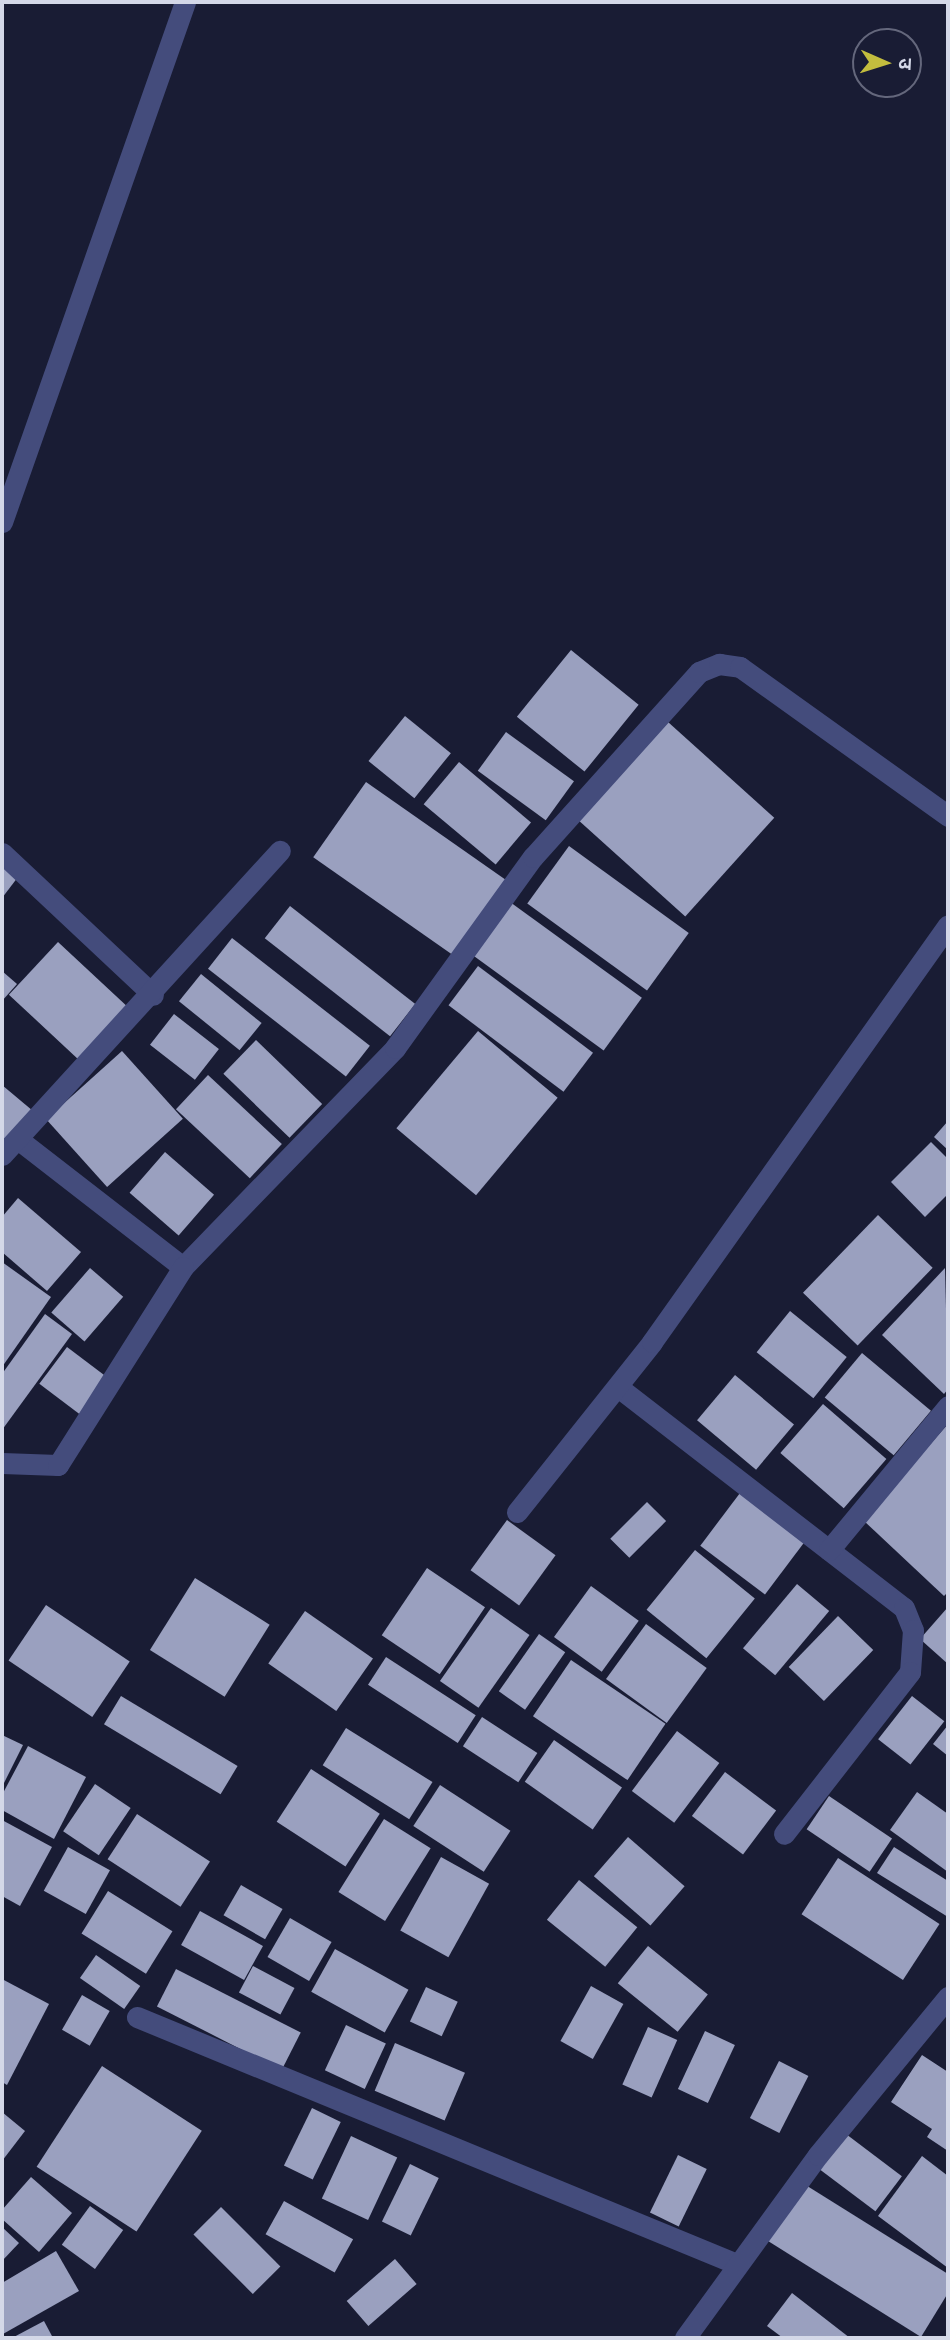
<!DOCTYPE html>
<html>
<head>
<meta charset="utf-8">
<style>
	body { margin:0 }
	#map { position:relative; width:950px; height:2340px; overflow:hidden; background:#191c34; font-family:"DejaVu Sans","Noto Sans Devanagari",sans-serif }
	div>[style] { position:absolute }
	.building>* { inset:0; background:#9aa0bf; transform-origin:0 0 }
	.minor>* { height:21px; margin:-10.5px; padding:0 10.5px; transform-origin:10.5px; border-radius:10.5px; background:#444c7c }
	span { translate:-50% -50%; white-space:nowrap; text-align:center; line-height:1.15; -webkit-text-stroke:7px #191c34; paint-order:stroke }
	.frame { position:absolute; inset:0; border:4px solid #d4d8e8; pointer-events:none }
	.north { position:absolute; left:852px; top:28px; width:70px; height:70px; box-sizing:border-box; background:#191c34; border:2px solid #64677c; border-radius:50%; rotate:93deg; font-size:19px; font-weight:700; line-height:28px; text-align:center; color:#d4d8e8 }
	.north::after { content:''; display:block; margin:auto; width:24px; height:32px; background:#c3bd3e; clip-path:polygon(50% 0,100% 100%,50% 72%,0 100%) }
</style>
</head>
<body>
<div id="map">
	<div class="building">
		<div style="left:571px;top:650px;width:87px;height:86px;rotate:39deg"></div>
		<div style="left:405px;top:716px;width:59px;height:58px;rotate:39deg"></div>
		<div style="left:668px;top:722px;width:143px;height:133px;rotate:42deg"></div>
		<div style="left:506px;top:732px;width:84px;height:48px;rotate:36deg"></div>
		<div style="left:459px;top:762px;width:94px;height:55px;rotate:40deg"></div>
		<div style="left:366px;top:782px;width:170px;height:92px;rotate:35deg"></div>
		<div style="left:569px;top:846px;width:148px;height:71px;rotate:36deg"></div>
		<div style="clip-path:polygon(2px 864px,18px 877px,2px 898px)"></div>
		<div style="left:510px;top:902px;width:163px;height:65px;rotate:36deg"></div>
		<div style="left:290px;top:906px;width:159px;height:41px;rotate:38deg"></div>
		<div style="left:232px;top:938px;width:175px;height:39px;rotate:38deg"></div>
		<div style="left:58px;top:942px;width:98px;height:72px;rotate:43deg"></div>
		<div style="left:478px;top:966px;width:144px;height:49px;rotate:37deg"></div>
		<div style="clip-path:polygon(2px 971px,17px 984px,2px 1001px)"></div>
		<div style="left:201px;top:974px;width:78px;height:35px;rotate:39deg"></div>
		<div style="left:174px;top:1014px;width:57px;height:39px;rotate:38deg"></div>
		<div style="left:478px;top:1031px;width:104px;height:127px;rotate:40deg"></div>
		<div style="left:256px;top:1040px;width:92px;height:47px;rotate:44deg"></div>
		<div style="left:122px;top:1051px;width:91px;height:102px;rotate:48deg"></div>
		<div style="left:208px;top:1075px;width:101px;height:47px;rotate:43deg"></div>
		<div style="clip-path:polygon(2px 1085px,33px 1111px,8px 1141px,2px 1137px)"></div>
		<div style="clip-path:polygon(948px 1121px,948px 1150px,934px 1137px)"></div>
		<div style="clip-path:polygon(931px 1142px,948px 1159px,948px 1194px,925px 1217px,891px 1182px)"></div>
		<div style="left:165px;top:1152px;width:65px;height:54px;rotate:41deg"></div>
		<div style="clip-path:polygon(18px 1198px,81px 1252px,47px 1291px,2px 1252px,2px 1217px)"></div>
		<div style="left:878px;top:1215px;width:76px;height:108px;rotate:44deg"></div>
		<div style="clip-path:polygon(2px 1262px,51px 1297px,2px 1367px)"></div>
		<div style="left:90px;top:1268px;width:44px;height:59px;rotate:41deg"></div>
		<div style="clip-path:polygon(945px 1268px,948px 1389px,944px 1394px,882px 1335px)"></div>
		<div style="left:790px;top:1311px;width:73px;height:53px;rotate:39deg"></div>
		<div style="clip-path:polygon(45px 1314px,72px 1334px,2px 1430px,2px 1374px)"></div>
		<div style="left:67px;top:1347px;width:51px;height:46px;rotate:37deg"></div>
		<div style="left:862px;top:1353px;width:90px;height:58px;rotate:40deg"></div>
		<div style="left:735px;top:1375px;width:77px;height:59px;rotate:40deg"></div>
		<div style="left:823px;top:1404px;width:84px;height:65px;rotate:41deg"></div>
		<div style="clip-path:polygon(948px 1424px,948px 1592px,944px 1596px,863px 1520px)"></div>
		<div style="left:740px;top:1493px;width:81px;height:66px;rotate:37deg"></div>
		<div style="left:647px;top:1502px;width:27px;height:52px;rotate:45deg"></div>
		<div style="left:507px;top:1520px;width:60px;height:62px;rotate:36deg"></div>
		<div style="left:695px;top:1550px;width:77px;height:77px;rotate:39deg"></div>
		<div style="left:427px;top:1568px;width:70px;height:81px;rotate:34deg"></div>
		<div style="left:195px;top:1578px;width:88px;height:85px;rotate:32deg"></div>
		<div style="left:797px;top:1584px;width:42px;height:84px;rotate:40deg"></div>
		<div style="left:591px;top:1586px;width:59px;height:63px;rotate:36deg"></div>
		<div style="left:46px;top:1605px;width:101px;height:67px;rotate:34deg"></div>
		<div style="clip-path:polygon(948px 1607px,948px 1664px,920px 1639px)"></div>
		<div style="left:491px;top:1608px;width:47px;height:89px;rotate:35deg"></div>
		<div style="left:305px;top:1611px;width:83px;height:64px;rotate:35deg"></div>
		<div style="left:838px;top:1616px;width:49px;height:71px;rotate:44deg"></div>
		<div style="left:646px;top:1624px;width:75px;height:68px;rotate:36deg"></div>
		<div style="left:539px;top:1634px;width:32px;height:70px;rotate:35deg"></div>
		<div style="left:386px;top:1657px;width:107px;height:33px;rotate:33deg"></div>
		<div style="left:571px;top:1660px;width:114px;height:68px;rotate:34deg"></div>
		<div style="left:121px;top:1696px;width:136px;height:33px;rotate:31deg"></div>
		<div style="left:912px;top:1696px;width:41px;height:55px;rotate:38deg"></div>
		<div style="left:482px;top:1717px;width:66px;height:35px;rotate:33deg"></div>
		<div style="clip-path:polygon(948px 1725px,948px 1756px,933px 1744px)"></div>
		<div style="left:346px;top:1728px;width:102px;height:44px;rotate:32deg"></div>
		<div style="left:677px;top:1731px;width:53px;height:75px;rotate:37deg"></div>
		<div style="clip-path:polygon(2px 1735px,23px 1745px,2px 1787px)"></div>
		<div style="left:554px;top:1740px;width:83px;height:51px;rotate:35deg"></div>
		<div style="clip-path:polygon(28px 1746px,86px 1777px,54px 1839px,2px 1810px,2px 1795px)"></div>
		<div style="left:311px;top:1769px;width:82px;height:63px;rotate:33deg"></div>
		<div style="left:725px;top:1772px;width:64px;height:55px;rotate:37deg"></div>
		<div style="left:95px;top:1784px;width:43px;height:57px;rotate:34deg"></div>
		<div style="left:440px;top:1785px;width:84px;height:49px;rotate:33deg"></div>
		<div style="clip-path:polygon(917px 1792px,948px 1814px,948px 1872px,890px 1830px)"></div>
		<div style="left:829px;top:1796px;width:76px;height:40px;rotate:34deg"></div>
		<div style="left:137px;top:1814px;width:87px;height:54px;rotate:33deg"></div>
		<div style="left:384px;top:1819px;width:55px;height:86px;rotate:32deg"></div>
		<div style="clip-path:polygon(2px 1820px,52px 1847px,20px 1906px,2px 1896px)"></div>
		<div style="left:628px;top:1837px;width:75px;height:52px;rotate:41deg"></div>
		<div style="left:68px;top:1847px;width:48px;height:50px;rotate:29deg"></div>
		<div style="clip-path:polygon(894px 1847px,948px 1881px,948px 1917px,877px 1873px)"></div>
		<div style="left:441px;top:1857px;width:55px;height:84px;rotate:29deg"></div>
		<div style="left:838px;top:1858px;width:121px;height:67px;rotate:33deg"></div>
		<div style="left:579px;top:1880px;width:75px;height:51px;rotate:39deg"></div>
		<div style="left:241px;top:1885px;width:48px;height:35px;rotate:30deg"></div>
		<div style="left:108px;top:1891px;width:76px;height:50px;rotate:32deg"></div>
		<div style="left:200px;top:1911px;width:72px;height:39px;rotate:29deg"></div>
		<div style="left:290px;top:1918px;width:48px;height:45px;rotate:30deg"></div>
		<div style="left:648px;top:1946px;width:77px;height:48px;rotate:39deg"></div>
		<div style="left:335px;top:1949px;width:84px;height:49px;rotate:29deg"></div>
		<div style="left:96px;top:1955px;width:54px;height:28px;rotate:35deg"></div>
		<div style="left:253px;top:1966px;width:47px;height:30px;rotate:28deg"></div>
		<div style="left:176px;top:1969px;width:140px;height:42px;rotate:27deg"></div>
		<div style="clip-path:polygon(2px 1979px,49px 2004px,7px 2085px,2px 2082px)"></div>
		<div style="left:591px;top:1986px;width:37px;height:63px;rotate:29deg"></div>
		<div style="left:426px;top:1987px;width:35px;height:38px;rotate:25deg"></div>
		<div style="left:82px;top:1995px;width:32px;height:40px;rotate:30deg"></div>
		<div style="left:346px;top:2025px;width:44px;height:50px;rotate:25deg"></div>
		<div style="left:648px;top:2027px;width:32px;height:63px;rotate:24deg"></div>
		<div style="left:705px;top:2031px;width:33px;height:64px;rotate:25deg"></div>
		<div style="left:395px;top:2043px;width:76px;height:52px;rotate:23deg"></div>
		<div style="clip-path:polygon(922px 2055px,948px 2072px,948px 2151px,927px 2137px,932px 2129px,891px 2102px)"></div>
		<div style="left:779px;top:2061px;width:33px;height:64px;rotate:27deg"></div>
		<div style="left:102px;top:2066px;width:119px;height:120px;rotate:33deg"></div>
		<div style="left:312px;top:2108px;width:32px;height:64px;rotate:26deg"></div>
		<div style="clip-path:polygon(2px 2112px,25px 2131px,2px 2161px)"></div>
		<div style="left:846px;top:2134px;width:70px;height:44px;rotate:37deg"></div>
		<div style="left:351px;top:2136px;width:51px;height:69px;rotate:25deg"></div>
		<div style="left:678px;top:2155px;width:32px;height:64px;rotate:26deg"></div>
		<div style="clip-path:polygon(922px 2156px,948px 2176px,948px 2268px,878px 2216px)"></div>
		<div style="left:410px;top:2164px;width:32px;height:64px;rotate:26deg"></div>
		<div style="clip-path:polygon(31px 2177px,72px 2213px,39px 2252px,2px 2219px,2px 2210px)"></div>
		<div style="clip-path:polygon(804px 2184px,948px 2274px,948px 2293px,921px 2337px,768px 2241px)"></div>
		<div style="left:284px;top:2201px;width:79px;height:38px;rotate:29deg"></div>
		<div style="left:90px;top:2206px;width:41px;height:48px;rotate:36deg"></div>
		<div style="left:221px;top:2207px;width:84px;height:39px;rotate:45deg"></div>
		<div style="clip-path:polygon(2px 2227px,19px 2243px,2px 2261px)"></div>
		<div style="clip-path:polygon(56px 2251px,79px 2291px,3px 2334px,2px 2283px)"></div>
		<div style="left:395px;top:2259px;width:33px;height:64px;rotate:49deg"></div>
		<div style="clip-path:polygon(792px 2293px,850px 2338px,783px 2338px,767px 2326px)"></div>
		<div style="clip-path:polygon(44px 2321px,53px 2338px,12px 2338px)"></div>
	</div>
	<div class="minor">
		<div style="left:2px;top:522px;width:551px;rotate:-70.61deg"></div>
		<div style="left:2px;top:853px;width:207px;rotate:43.2deg"></div>
		<div style="left:19px;top:1140px;width:207px;rotate:37.8deg"></div>
		<div style="left:183px;top:1267px;width:305px;rotate:-45.9deg"></div>
		<div style="left:395px;top:1048px;width:236px;rotate:-54.2deg"></div>
		<div style="left:533px;top:857px;width:249px;rotate:-48.1deg"></div>
		<div style="left:699px;top:672px;width:22px;rotate:-22deg"></div>
		<div style="left:719px;top:664px;width:21px;rotate:8deg"></div>
		<div style="left:740px;top:667px;width:256px;rotate:35.6deg"></div>
		<div style="left:2px;top:1155px;width:412px;rotate:-47.6deg"></div>
		<div style="left:618px;top:1387px;width:361px;rotate:37.7deg"></div>
		<div style="left:904px;top:1608px;width:24px;rotate:68deg"></div>
		<div style="left:913px;top:1630px;width:42px;rotate:94.1deg"></div>
		<div style="left:910px;top:1672px;width:205px;rotate:127.9deg"></div>
		<div style="left:2px;top:1463px;width:56px;rotate:2deg"></div>
		<div style="left:58px;top:1465px;width:234px;rotate:-57.7deg"></div>
		<div style="left:517px;top:1512px;width:217px;rotate:-51.5deg"></div>
		<div style="left:652px;top:1342px;width:511px;rotate:-54.63deg"></div>
		<div style="left:829px;top:1550px;width:187px;rotate:-50.4deg"></div>
		<div style="left:137px;top:2017px;width:649px;rotate:22.38deg"></div>
		<div style="left:685px;top:2338px;width:226px;rotate:-54deg"></div>
		<div style="left:818px;top:2155px;width:205px;rotate:-50.6deg"></div>
	</div>
	<div class="frame"></div>
	<div class="north">उ</div>
</div>
</body>
</html>
